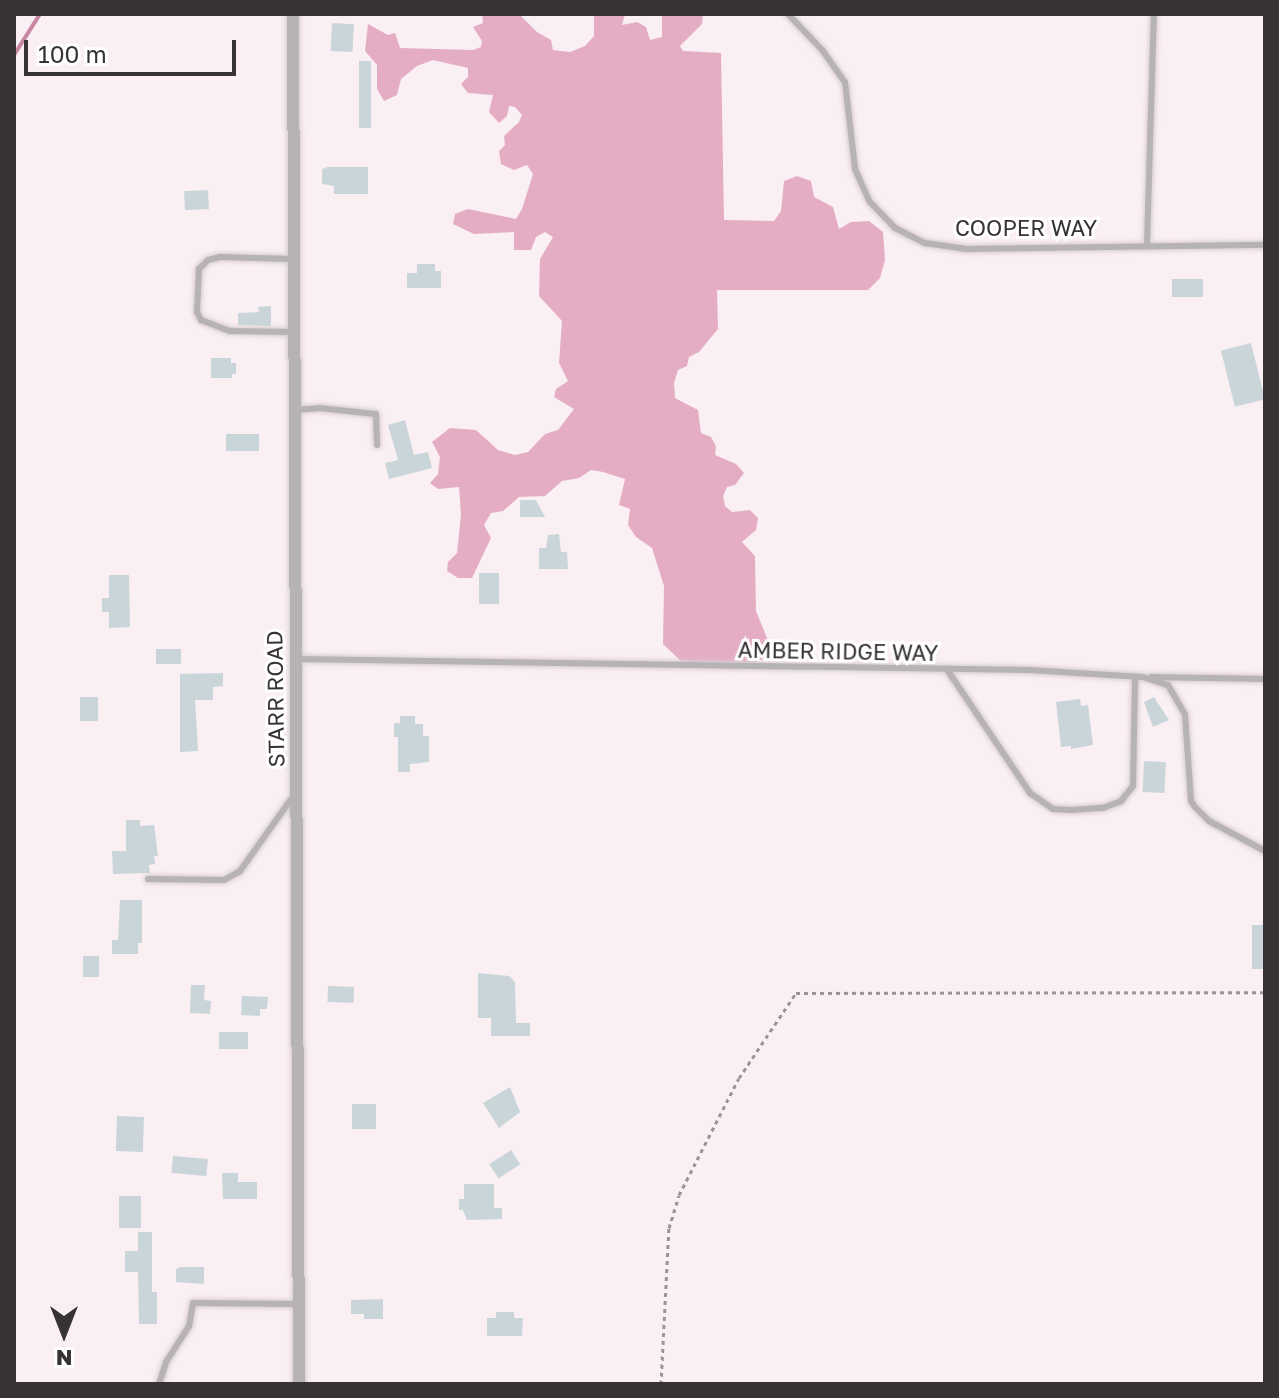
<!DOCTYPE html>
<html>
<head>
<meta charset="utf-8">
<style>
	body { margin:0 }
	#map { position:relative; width:1279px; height:1398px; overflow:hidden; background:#faeff3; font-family:"Golos Text",sans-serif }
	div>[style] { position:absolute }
	.green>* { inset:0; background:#e5adc4 }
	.stream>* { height:4px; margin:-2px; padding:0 2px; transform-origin:2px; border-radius:2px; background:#c787a3 }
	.building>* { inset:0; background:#cad5da; transform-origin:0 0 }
	.path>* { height:3px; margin-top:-1.5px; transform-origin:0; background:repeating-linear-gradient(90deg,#9b9396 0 4px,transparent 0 8px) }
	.roads { filter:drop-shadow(0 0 2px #d7cdd1) drop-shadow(0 0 2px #d7cdd1) }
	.service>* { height:6px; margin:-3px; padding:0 3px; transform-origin:3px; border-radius:3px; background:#b7b2b4 }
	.minor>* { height:12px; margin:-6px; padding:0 6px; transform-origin:6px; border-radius:6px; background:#b7b2b4 }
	span { translate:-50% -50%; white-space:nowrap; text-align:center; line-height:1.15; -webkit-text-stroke:6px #fff; paint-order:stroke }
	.street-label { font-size:22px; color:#373234 }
	.frame { position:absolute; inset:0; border:16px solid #373234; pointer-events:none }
	.north { position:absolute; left:24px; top:1294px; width:80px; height:80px; -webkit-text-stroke:6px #fff; paint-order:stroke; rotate:180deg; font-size:22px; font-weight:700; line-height:32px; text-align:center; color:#373234 }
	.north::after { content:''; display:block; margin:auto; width:28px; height:36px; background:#373234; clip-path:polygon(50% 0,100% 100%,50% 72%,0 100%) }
	.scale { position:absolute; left:24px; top:40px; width:212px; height:36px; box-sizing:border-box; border:4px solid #373234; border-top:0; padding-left:10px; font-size:24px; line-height:28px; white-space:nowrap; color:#373234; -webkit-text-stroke:6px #fff; paint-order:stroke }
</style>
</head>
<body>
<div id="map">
	<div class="green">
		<div style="clip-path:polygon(482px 14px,519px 14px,537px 32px,551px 40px,553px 50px,570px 52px,585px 46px,594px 36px,594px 14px,625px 14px,622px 25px,637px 22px,646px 27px,650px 40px,662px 37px,662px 14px,703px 14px,702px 24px,680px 46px,683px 51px,721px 53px,724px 220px,774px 221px,781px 211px,784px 181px,797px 176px,811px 181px,814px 197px,833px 207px,839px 229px,851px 222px,869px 221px,883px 232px,885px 260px,880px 278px,868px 290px,717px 290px,718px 329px,699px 352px,689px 357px,687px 366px,678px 370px,674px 383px,675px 398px,698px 410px,701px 433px,711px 437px,716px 446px,715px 455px,736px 464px,744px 473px,735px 485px,727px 487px,723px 496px,725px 506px,732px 512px,750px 510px,758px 518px,756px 530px,742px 542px,755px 556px,756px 611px,773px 653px,757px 662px,682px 662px,663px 644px,664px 586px,652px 548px,636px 537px,628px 525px,630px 509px,619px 505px,625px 479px,603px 472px,591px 470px,579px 478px,562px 481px,545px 496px,519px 497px,503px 511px,491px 513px,484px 525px,491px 538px,472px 578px,458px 578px,447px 571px,448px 562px,457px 553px,461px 515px,459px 487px,438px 489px,430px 483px,438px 474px,440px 457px,432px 442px,450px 428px,476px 430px,498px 450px,515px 455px,528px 452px,545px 434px,558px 430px,574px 409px,554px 397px,556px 389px,568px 381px,559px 363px,562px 321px,539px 296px,540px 259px,553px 237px,545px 232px,536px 237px,531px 250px,514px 250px,514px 232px,474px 234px,453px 224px,455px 214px,468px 209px,516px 219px,522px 209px,533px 174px,527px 165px,514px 170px,501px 164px,499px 151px,505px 145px,504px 136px,519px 122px,522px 115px,515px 107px,509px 106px,507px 116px,499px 123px,489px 112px,493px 95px,468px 93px,461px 84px,468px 77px,468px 68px,433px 60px,417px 66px,401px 79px,397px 95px,384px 101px,377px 89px,377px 65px,365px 51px,368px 24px,388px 35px,395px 33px,400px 48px,473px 50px,481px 47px,482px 41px,473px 27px,483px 23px)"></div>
	</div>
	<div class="stream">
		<div style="left:14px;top:55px;width:49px;rotate:-57.6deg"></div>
	</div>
	<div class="building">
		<div style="left:332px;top:23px;width:22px;height:28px;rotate:3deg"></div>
		<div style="left:359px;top:61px;width:12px;height:67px"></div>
		<div style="clip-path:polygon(328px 167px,368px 167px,368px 194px,334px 194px,334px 186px,322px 184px,322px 169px)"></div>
		<div style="left:208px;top:190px;width:19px;height:24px;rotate:87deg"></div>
		<div style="clip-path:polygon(417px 264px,435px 264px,435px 271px,441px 271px,441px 288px,407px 288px,407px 273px,417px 273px)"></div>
		<div style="left:1172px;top:279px;width:31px;height:18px"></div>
		<div style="clip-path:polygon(271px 306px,271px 326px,238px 325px,238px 313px,259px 312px,258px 307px)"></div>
		<div style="left:1251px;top:343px;width:58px;height:31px;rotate:76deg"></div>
		<div style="clip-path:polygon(211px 358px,231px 358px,231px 363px,236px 363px,236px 374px,232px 374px,232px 378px,211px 378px)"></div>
		<div style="clip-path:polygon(405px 420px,414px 455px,428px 452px,432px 468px,389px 479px,385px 463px,398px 460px,388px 425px)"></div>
		<div style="left:226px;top:434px;width:33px;height:17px"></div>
		<div style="clip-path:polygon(520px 500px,536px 500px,545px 517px,520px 517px)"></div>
		<div style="clip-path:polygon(559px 534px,561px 552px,567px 552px,568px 569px,539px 569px,539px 548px,546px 548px,548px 535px)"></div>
		<div style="left:479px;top:573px;width:20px;height:31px"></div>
		<div style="clip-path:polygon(109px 575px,129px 575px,130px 627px,109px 628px,109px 612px,102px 612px,102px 598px,109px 598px)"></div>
		<div style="left:156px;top:649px;width:25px;height:15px"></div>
		<div style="clip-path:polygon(223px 673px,223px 686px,213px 687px,213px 700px,195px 700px,198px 751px,180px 752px,180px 674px)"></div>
		<div style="left:80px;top:697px;width:18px;height:24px"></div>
		<div style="clip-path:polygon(1154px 697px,1169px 720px,1153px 727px,1144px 702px)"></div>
		<div style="clip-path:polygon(1080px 699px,1081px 706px,1088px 705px,1093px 745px,1071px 749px,1071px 746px,1061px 747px,1056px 702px)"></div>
		<div style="clip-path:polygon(400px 716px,415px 716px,415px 724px,423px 724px,423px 736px,429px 736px,429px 762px,410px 764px,410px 772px,398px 772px,398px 737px,394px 737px,394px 723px,400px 723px)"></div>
		<div style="left:1144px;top:761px;width:22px;height:31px;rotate:3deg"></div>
		<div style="clip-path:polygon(126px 820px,140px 820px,140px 826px,154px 825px,158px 856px,154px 856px,155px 864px,149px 865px,150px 873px,113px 874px,112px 851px,126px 851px)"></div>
		<div style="clip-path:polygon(120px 900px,142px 900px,142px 943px,138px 943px,138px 954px,112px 954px,112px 940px,118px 940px)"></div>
		<div style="left:1252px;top:925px;width:13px;height:44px"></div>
		<div style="left:99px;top:956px;width:21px;height:16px;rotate:90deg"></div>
		<div style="clip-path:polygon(478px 973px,509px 976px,515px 982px,516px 1023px,530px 1023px,530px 1036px,491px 1036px,491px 1018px,478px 1018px)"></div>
		<div style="clip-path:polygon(191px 985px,205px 985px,204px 1000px,211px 1001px,210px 1014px,190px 1013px)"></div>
		<div style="left:328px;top:986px;width:26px;height:16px;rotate:2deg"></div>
		<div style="clip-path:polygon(242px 996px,268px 997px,267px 1009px,260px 1009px,260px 1016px,241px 1015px)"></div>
		<div style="left:219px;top:1032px;width:29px;height:17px"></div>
		<div style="clip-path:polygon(510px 1087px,520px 1112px,499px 1128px,483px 1103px)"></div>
		<div style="left:352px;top:1104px;width:24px;height:25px"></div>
		<div style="left:117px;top:1116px;width:27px;height:35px;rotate:2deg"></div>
		<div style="left:511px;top:1150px;width:17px;height:26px;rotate:57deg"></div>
		<div style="left:173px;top:1156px;width:35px;height:17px;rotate:5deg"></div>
		<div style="clip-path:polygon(222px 1173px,238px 1173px,238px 1182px,257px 1182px,257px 1199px,223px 1199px)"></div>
		<div style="clip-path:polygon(464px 1184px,494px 1184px,494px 1208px,502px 1208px,502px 1219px,467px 1220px,463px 1210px,459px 1210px,459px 1199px,464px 1199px)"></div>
		<div style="left:119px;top:1196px;width:22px;height:32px"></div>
		<div style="clip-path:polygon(138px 1232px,152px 1232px,152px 1292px,157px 1292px,157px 1324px,139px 1324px,138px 1272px,125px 1272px,125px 1251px,138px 1251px)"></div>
		<div style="clip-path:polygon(181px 1267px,204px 1267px,204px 1284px,176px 1282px,176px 1269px)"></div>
		<div style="clip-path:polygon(383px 1299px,383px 1319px,364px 1319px,364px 1314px,351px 1314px,351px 1300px)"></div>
		<div style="clip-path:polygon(496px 1312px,514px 1312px,514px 1318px,523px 1318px,522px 1336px,487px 1336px,487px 1318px,496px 1318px)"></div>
	</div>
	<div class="path">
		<div style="left:661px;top:1384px;width:156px;rotate:-87.1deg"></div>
		<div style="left:669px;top:1228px;width:34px;rotate:-73deg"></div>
		<div style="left:679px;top:1195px;width:131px;rotate:-62.9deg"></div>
		<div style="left:739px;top:1078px;width:102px;rotate:-56.2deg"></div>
		<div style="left:796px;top:993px;width:469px;rotate:-0.1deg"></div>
	</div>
	<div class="roads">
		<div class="service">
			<div style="left:788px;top:14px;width:51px;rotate:46.6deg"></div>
			<div style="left:823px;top:51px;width:38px;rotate:55deg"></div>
			<div style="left:845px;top:82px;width:88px;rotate:83.4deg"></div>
			<div style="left:855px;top:169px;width:36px;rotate:66deg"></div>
			<div style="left:870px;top:202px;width:36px;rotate:46deg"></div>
			<div style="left:895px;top:228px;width:34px;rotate:27deg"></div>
			<div style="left:925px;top:243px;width:42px;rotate:8.1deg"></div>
			<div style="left:967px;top:249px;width:298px;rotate:-0.8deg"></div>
			<div style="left:1147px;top:245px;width:231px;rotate:-88.3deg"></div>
			<div style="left:292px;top:259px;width:72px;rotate:-178.4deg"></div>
			<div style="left:220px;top:257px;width:12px;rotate:166deg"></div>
			<div style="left:208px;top:260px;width:13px;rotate:135deg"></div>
			<div style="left:199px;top:269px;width:43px;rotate:92.7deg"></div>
			<div style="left:197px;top:312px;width:9px;rotate:63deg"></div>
			<div style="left:201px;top:320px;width:31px;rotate:21deg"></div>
			<div style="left:230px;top:331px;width:62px;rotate:0.9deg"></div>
			<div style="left:293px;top:410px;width:26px;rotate:-4deg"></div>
			<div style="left:319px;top:408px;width:57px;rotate:6deg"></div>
			<div style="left:376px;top:414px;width:31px;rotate:88deg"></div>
			<div style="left:297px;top:659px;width:732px;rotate:0.86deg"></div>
			<div style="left:1029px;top:670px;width:114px;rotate:3.5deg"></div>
			<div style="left:1143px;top:677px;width:26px;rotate:18deg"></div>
			<div style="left:1168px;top:685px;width:34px;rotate:60deg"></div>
			<div style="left:1185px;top:715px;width:86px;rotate:86deg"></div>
			<div style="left:1191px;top:801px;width:7px;rotate:56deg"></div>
			<div style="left:1195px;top:807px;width:20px;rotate:45deg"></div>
			<div style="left:1209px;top:821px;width:64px;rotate:28.2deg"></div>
			<div style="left:948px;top:671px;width:147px;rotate:56.1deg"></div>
			<div style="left:1030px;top:793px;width:28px;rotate:35deg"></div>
			<div style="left:1053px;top:809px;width:18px;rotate:3deg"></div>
			<div style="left:1071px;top:810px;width:32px;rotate:-4deg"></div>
			<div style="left:1103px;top:808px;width:19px;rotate:-21deg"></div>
			<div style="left:1121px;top:801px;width:19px;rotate:-51deg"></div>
			<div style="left:1133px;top:786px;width:109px;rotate:-88.9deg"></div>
			<div style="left:1151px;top:677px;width:114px;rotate:1deg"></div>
			<div style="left:148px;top:879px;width:76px;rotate:0.8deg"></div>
			<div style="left:224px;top:880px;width:18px;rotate:-29deg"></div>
			<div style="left:240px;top:871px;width:93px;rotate:-54.6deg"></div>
			<div style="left:159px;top:1384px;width:23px;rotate:-72deg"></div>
			<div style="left:166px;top:1362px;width:43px;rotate:-57.4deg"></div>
			<div style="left:189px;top:1326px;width:23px;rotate:-80deg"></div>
			<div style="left:193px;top:1303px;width:106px;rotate:0.5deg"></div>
		</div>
		<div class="minor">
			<div style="left:293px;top:14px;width:1370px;rotate:89.75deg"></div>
		</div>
	</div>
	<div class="street-label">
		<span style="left:1026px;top:228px">COOPER WAY</span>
		<span style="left:838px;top:651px;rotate:1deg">AMBER RIDGE WAY</span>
		<span style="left:275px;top:699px;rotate:-91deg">STARR ROAD</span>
	</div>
	<div class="frame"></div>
	<div class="north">N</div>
	<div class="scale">100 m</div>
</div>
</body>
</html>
